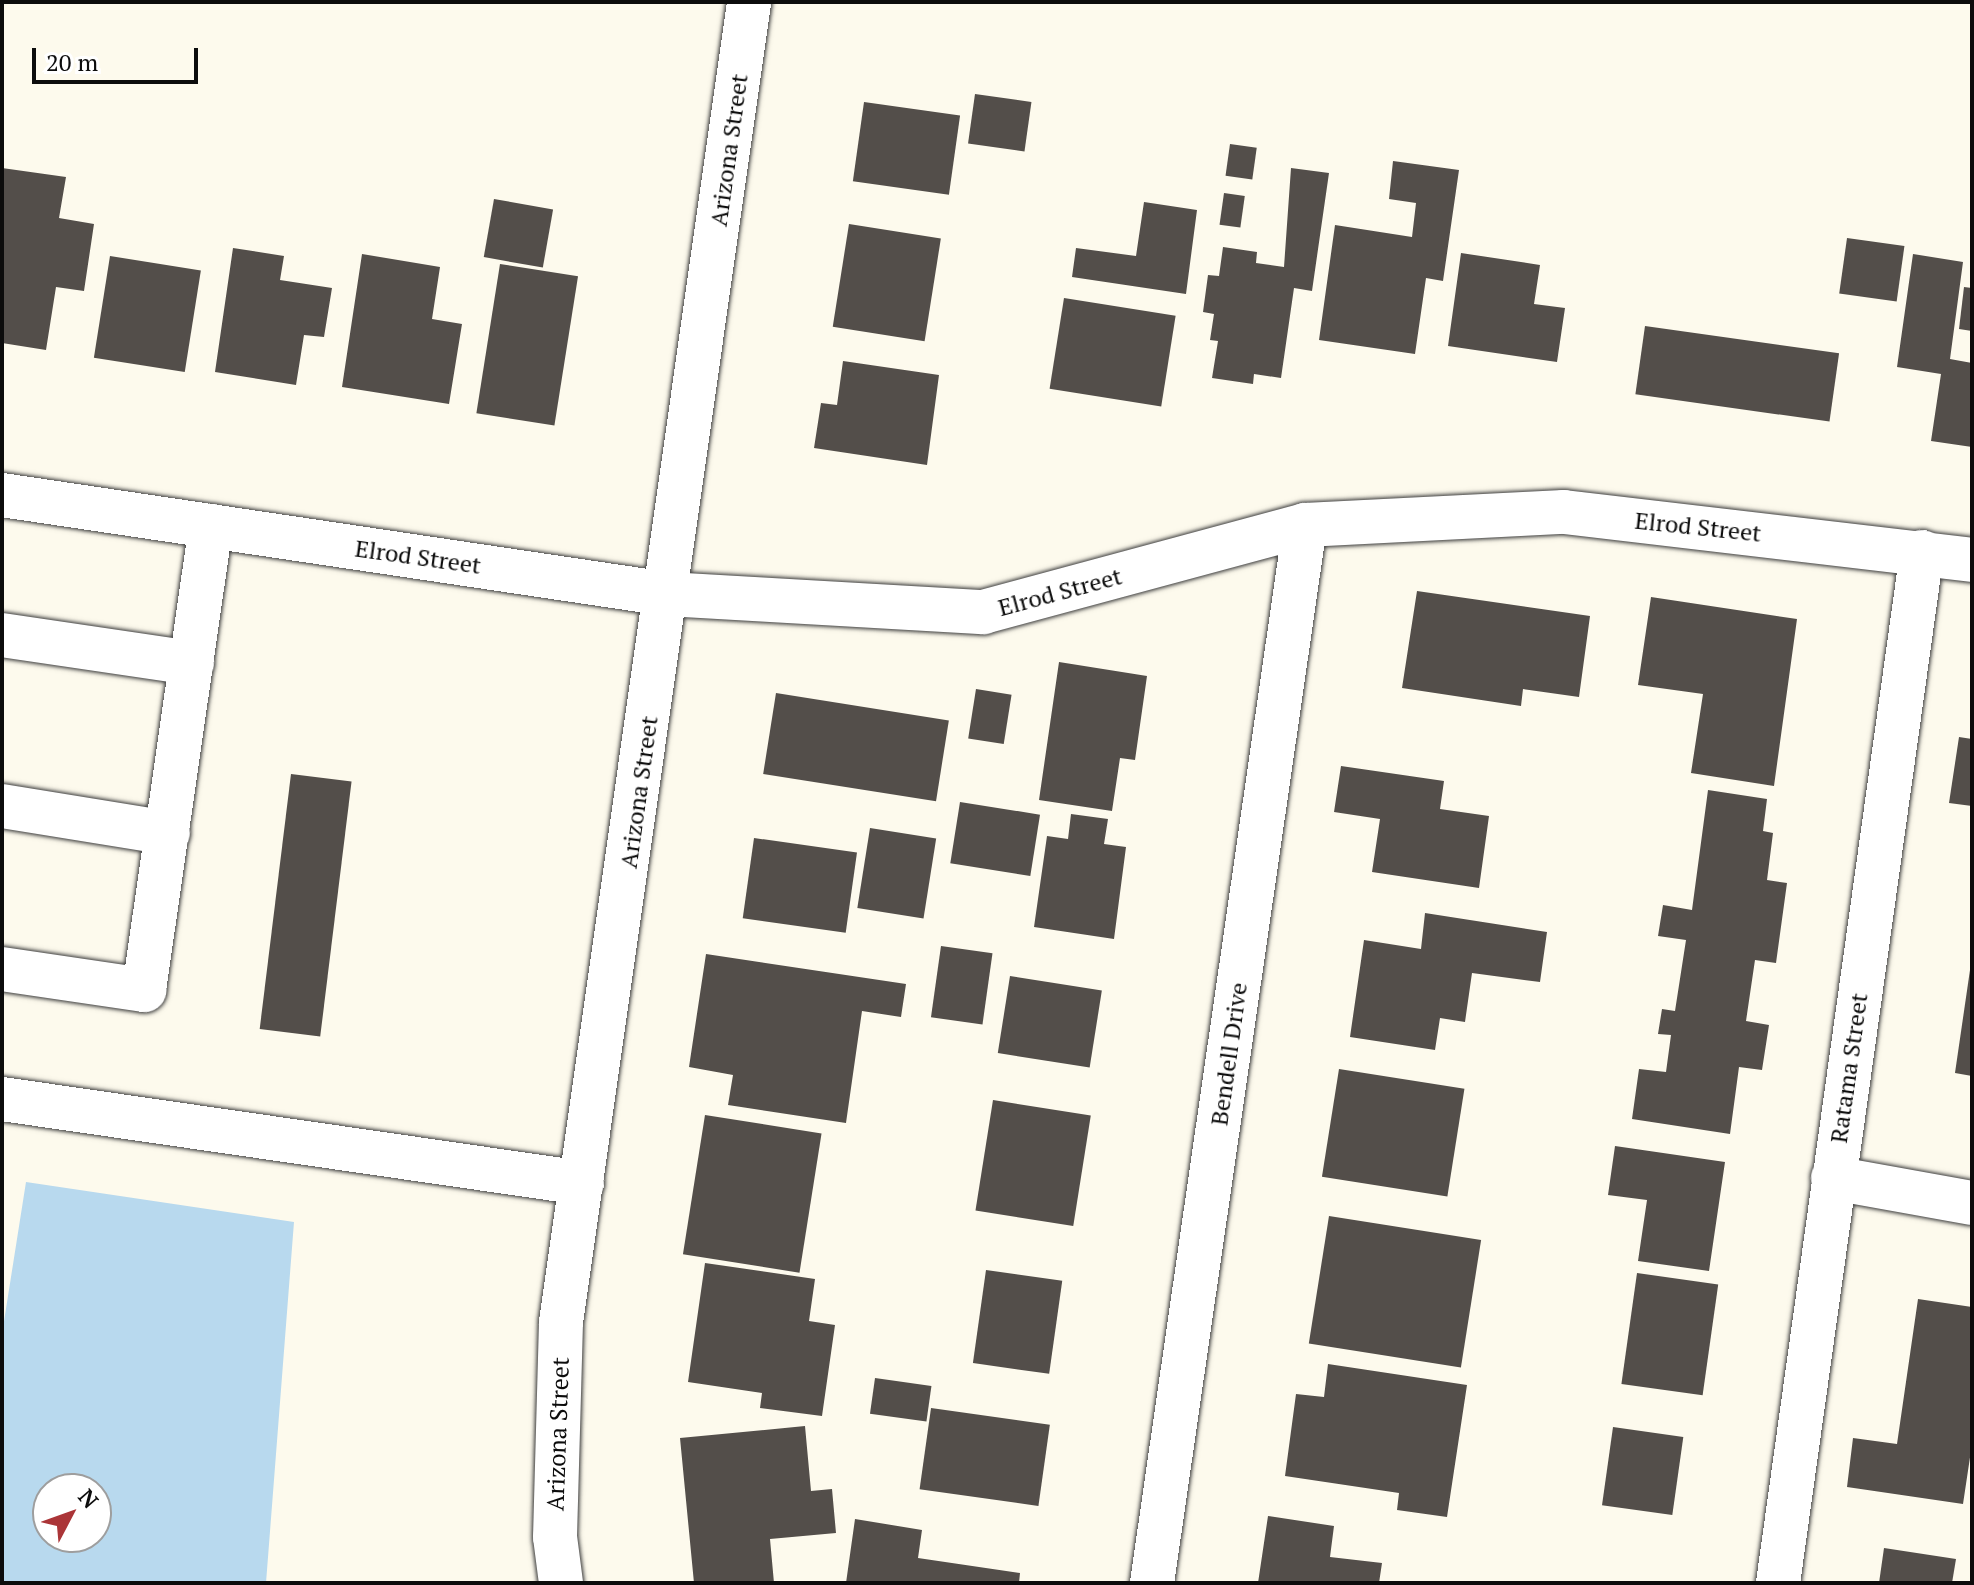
<!DOCTYPE html>
<html>
<head>
<meta charset="utf-8">
<style>
	body { margin:0 }
	#map { position:relative; width:1974px; height:1585px; overflow:hidden; background:#fdfaed; font-family:"PT Serif",serif }
	div>[style] { position:absolute }
	.water>* { inset:0; background:#b8d9ee }
	.building>* { inset:0; background:#534e4a; transform-origin:0 0 }
	.roads { filter:drop-shadow(0 0 2px #3f3f3f) drop-shadow(0 0 2px #3f3f3f) }
	.minor>* { height:44px; margin:-22px; padding:0 22px; transform-origin:22px; border-radius:22px; background:#fff }
	span { translate:-50% -50%; white-space:nowrap; text-align:center; line-height:1.15; -webkit-text-stroke:8px #fff; paint-order:stroke }
	.street-label { font-size:24px; color:#0c0c0c }
	.frame { position:absolute; inset:0; border:4px solid #0c0c0c; pointer-events:none }
	.north { position:absolute; left:32px; top:1473px; width:80px; height:80px; box-sizing:border-box; background:#fff; border:2px solid #9e9e9e; border-radius:50%; rotate:49deg; font-size:22px; font-weight:700; line-height:32px; text-align:center; color:#0c0c0c }
	.north::after { content:''; display:block; margin:auto; width:28px; height:36px; background:#ab3538; clip-path:polygon(50% 0,100% 100%,50% 72%,0 100%) }
	.scale { position:absolute; left:32px; top:48px; width:166px; height:36px; box-sizing:border-box; border:4px solid #0c0c0c; border-top:0; padding-left:10px; font-size:24px; line-height:28px; white-space:nowrap; color:#0c0c0c; -webkit-text-stroke:6px #fff; paint-order:stroke }
</style>
</head>
<body>
<div id="map">
	<div class="water">
		<div style="clip-path:polygon(evenodd,26px 1182px,294px 1222px,266px 1583px,2px 1583px,2px 1334px,26px 1182px,48px 1489px,96px 1489px,96px 1537px,48px 1537px,48px 1489px)"></div>
	</div>
	<div class="building">
		<div style="left:975px;top:94px;width:57px;height:50px;rotate:8deg"></div>
		<div style="left:864px;top:102px;width:97px;height:80px;rotate:8deg"></div>
		<div style="left:1230px;top:144px;width:27px;height:32px;rotate:8deg"></div>
		<div style="clip-path:polygon(1393px 161px,1459px 170px,1443px 281px,1426px 278px,1415px 354px,1319px 340px,1335px 225px,1412px 237px,1416px 203px,1389px 199px)"></div>
		<div style="clip-path:polygon(2px 168px,66px 177px,59px 218px,94px 224px,84px 291px,56px 287px,46px 350px,2px 343px)"></div>
		<div style="clip-path:polygon(1291px 168px,1329px 173px,1312px 291px,1294px 288px,1281px 378px,1254px 374px,1253px 384px,1212px 378px,1218px 341px,1210px 340px,1214px 314px,1203px 312px,1208px 275px,1219px 276px,1223px 247px,1257px 252px,1256px 263px,1284px 267px)"></div>
		<div style="left:1224px;top:193px;width:21px;height:32px;rotate:8deg"></div>
		<div style="left:494px;top:199px;width:60px;height:59px;rotate:10deg"></div>
		<div style="clip-path:polygon(1144px 202px,1197px 210px,1186px 294px,1072px 277px,1076px 248px,1136px 256px)"></div>
		<div style="left:849px;top:224px;width:93px;height:104px;rotate:9deg"></div>
		<div style="left:1847px;top:238px;width:58px;height:56px;rotate:8deg"></div>
		<div style="clip-path:polygon(233px 248px,284px 256px,280px 280px,332px 288px,324px 337px,304px 335px,296px 385px,215px 372px)"></div>
		<div style="clip-path:polygon(1461px 253px,1540px 265px,1534px 304px,1565px 308px,1557px 362px,1448px 346px)"></div>
		<div style="clip-path:polygon(362px 254px,440px 267px,432px 319px,462px 324px,449px 404px,342px 387px)"></div>
		<div style="clip-path:polygon(1913px 254px,1963px 262px,1950px 359px,1972px 363px,1972px 447px,1931px 441px,1941px 374px,1897px 367px)"></div>
		<div style="left:110px;top:256px;width:92px;height:103px;rotate:9deg"></div>
		<div style="left:500px;top:264px;width:79px;height:151px;rotate:9deg"></div>
		<div style="clip-path:polygon(1964px 287px,1972px 288px,1972px 331px,1959px 329px)"></div>
		<div style="left:1064px;top:298px;width:113px;height:92px;rotate:9deg"></div>
		<div style="left:1645px;top:326px;width:196px;height:69px;rotate:8deg"></div>
		<div style="clip-path:polygon(843px 361px,939px 375px,927px 465px,814px 448px,821px 403px,837px 405px)"></div>
		<div style="clip-path:polygon(1417px 591px,1590px 616px,1579px 697px,1523px 689px,1521px 706px,1402px 688px)"></div>
		<div style="clip-path:polygon(1651px 597px,1797px 619px,1774px 786px,1691px 773px,1703px 694px,1638px 685px)"></div>
		<div style="clip-path:polygon(1059px 662px,1147px 676px,1135px 760px,1120px 758px,1112px 811px,1039px 800px)"></div>
		<div style="left:976px;top:689px;width:36px;height:50px;rotate:9deg"></div>
		<div style="left:776px;top:693px;width:175px;height:82px;rotate:9deg"></div>
		<div style="clip-path:polygon(1959px 737px,1972px 739px,1972px 806px,1949px 803px)"></div>
		<div style="clip-path:polygon(1341px 766px,1444px 781px,1440px 809px,1489px 816px,1479px 888px,1372px 872px,1380px 819px,1334px 812px)"></div>
		<div style="left:291px;top:774px;width:61px;height:257px;rotate:7deg"></div>
		<div style="clip-path:polygon(1708px 790px,1767px 799px,1763px 831px,1773px 833px,1767px 880px,1787px 883px,1776px 963px,1755px 960px,1746px 1021px,1769px 1025px,1762px 1070px,1739px 1067px,1730px 1134px,1632px 1119px,1639px 1069px,1666px 1072px,1671px 1035px,1658px 1034px,1662px 1009px,1675px 1011px,1686px 940px,1658px 936px,1663px 905px,1692px 910px)"></div>
		<div style="left:960px;top:802px;width:81px;height:62px;rotate:9deg"></div>
		<div style="clip-path:polygon(1071px 814px,1108px 819px,1104px 844px,1126px 847px,1114px 939px,1034px 927px,1047px 836px,1068px 839px)"></div>
		<div style="left:870px;top:828px;width:67px;height:81px;rotate:9deg"></div>
		<div style="left:754px;top:838px;width:104px;height:81px;rotate:8deg"></div>
		<div style="clip-path:polygon(1425px 913px,1547px 932px,1540px 982px,1472px 973px,1465px 1022px,1440px 1018px,1435px 1050px,1350px 1037px,1364px 940px,1421px 949px)"></div>
		<div style="left:941px;top:946px;width:52px;height:72px;rotate:8deg"></div>
		<div style="clip-path:polygon(706px 954px,906px 984px,901px 1017px,862px 1011px,846px 1123px,728px 1105px,733px 1075px,689px 1067px)"></div>
		<div style="clip-path:polygon(1970px 970px,1972px 970px,1972px 1076px,1955px 1073px)"></div>
		<div style="left:1010px;top:976px;width:93px;height:78px;rotate:9deg"></div>
		<div style="left:1339px;top:1069px;width:127px;height:109px;rotate:9deg"></div>
		<div style="left:993px;top:1100px;width:99px;height:112px;rotate:9deg"></div>
		<div style="left:705px;top:1115px;width:118px;height:141px;rotate:9deg"></div>
		<div style="clip-path:polygon(1615px 1146px,1725px 1162px,1709px 1271px,1638px 1261px,1647px 1200px,1608px 1195px)"></div>
		<div style="left:1329px;top:1216px;width:154px;height:129px;rotate:9deg"></div>
		<div style="clip-path:polygon(705px 1263px,815px 1279px,809px 1321px,835px 1325px,822px 1416px,760px 1408px,762px 1393px,688px 1382px)"></div>
		<div style="left:986px;top:1270px;width:77px;height:94px;rotate:8deg"></div>
		<div style="left:1637px;top:1273px;width:82px;height:112px;rotate:8deg"></div>
		<div style="clip-path:polygon(1918px 1299px,1972px 1307px,1972px 1444px,1963px 1504px,1847px 1487px,1853px 1438px,1897px 1444px)"></div>
		<div style="clip-path:polygon(1328px 1364px,1467px 1385px,1447px 1517px,1397px 1510px,1399px 1493px,1285px 1476px,1296px 1394px,1324px 1397px)"></div>
		<div style="left:875px;top:1378px;width:57px;height:36px;rotate:8deg"></div>
		<div style="left:931px;top:1408px;width:120px;height:82px;rotate:8deg"></div>
		<div style="clip-path:polygon(805px 1426px,811px 1491px,832px 1489px,836px 1533px,770px 1539px,774px 1583px,694px 1583px,680px 1438px)"></div>
		<div style="left:1613px;top:1427px;width:71px;height:79px;rotate:8deg"></div>
		<div style="clip-path:polygon(1268px 1516px,1334px 1526px,1330px 1557px,1382px 1563px,1379px 1583px,1258px 1583px)"></div>
		<div style="clip-path:polygon(855px 1519px,922px 1530px,918px 1558px,1020px 1573px,1019px 1583px,846px 1583px)"></div>
		<div style="clip-path:polygon(1884px 1548px,1956px 1559px,1952px 1583px,1879px 1583px)"></div>
	</div>
	<div class="roads">
		<div class="minor">
			<div style="left:2px;top:495px;width:672px;rotate:8.47deg"></div>
			<div style="left:667px;top:594px;width:317px;rotate:3.3deg"></div>
			<div style="left:983px;top:612px;width:334px;rotate:-15.1deg"></div>
			<div style="left:1305px;top:525px;width:259px;rotate:-2.9deg"></div>
			<div style="left:1564px;top:512px;width:411px;rotate:6.7deg"></div>
			<div style="left:2px;top:635px;width:192px;rotate:8.4deg"></div>
			<div style="left:2px;top:806px;width:168px;rotate:9.2deg"></div>
			<div style="left:2px;top:969px;width:144px;rotate:8.4deg"></div>
			<div style="left:144px;top:990px;width:469px;rotate:-81.8deg"></div>
			<div style="left:2px;top:1099px;width:586px;rotate:8.24deg"></div>
			<div style="left:1833px;top:1178px;width:141px;rotate:10.2deg"></div>
			<div style="left:561px;top:1583px;width:46px;rotate:-97.4deg"></div>
			<div style="left:555px;top:1537px;width:215px;rotate:-88.4deg"></div>
			<div style="left:561px;top:1322px;width:1333px;rotate:-81.89deg"></div>
			<div style="left:1152px;top:1583px;width:1069px;rotate:-81.77deg"></div>
			<div style="left:1778px;top:1583px;width:1041px;rotate:-82.05deg"></div>
		</div>
	</div>
	<div class="street-label">
		<span style="left:729px;top:150px;rotate:-82deg">Arizona Street</span>
		<span style="left:1698px;top:527px;rotate:6deg">Elrod Street</span>
		<span style="left:418px;top:557px;rotate:8deg">Elrod Street</span>
		<span style="left:1060px;top:592px;rotate:-15deg">Elrod Street</span>
		<span style="left:639px;top:792px;rotate:-82deg">Arizona Street</span>
		<span style="left:1229px;top:1054px;rotate:-82deg">Bendell Drive</span>
		<span style="left:1849px;top:1068px;rotate:-82deg">Ratama Street</span>
		<span style="left:558px;top:1434px;rotate:-88deg">Arizona Street</span>
	</div>
	<div class="frame"></div>
	<div class="north">N</div>
	<div class="scale">20 m</div>
</div>
</body>
</html>
